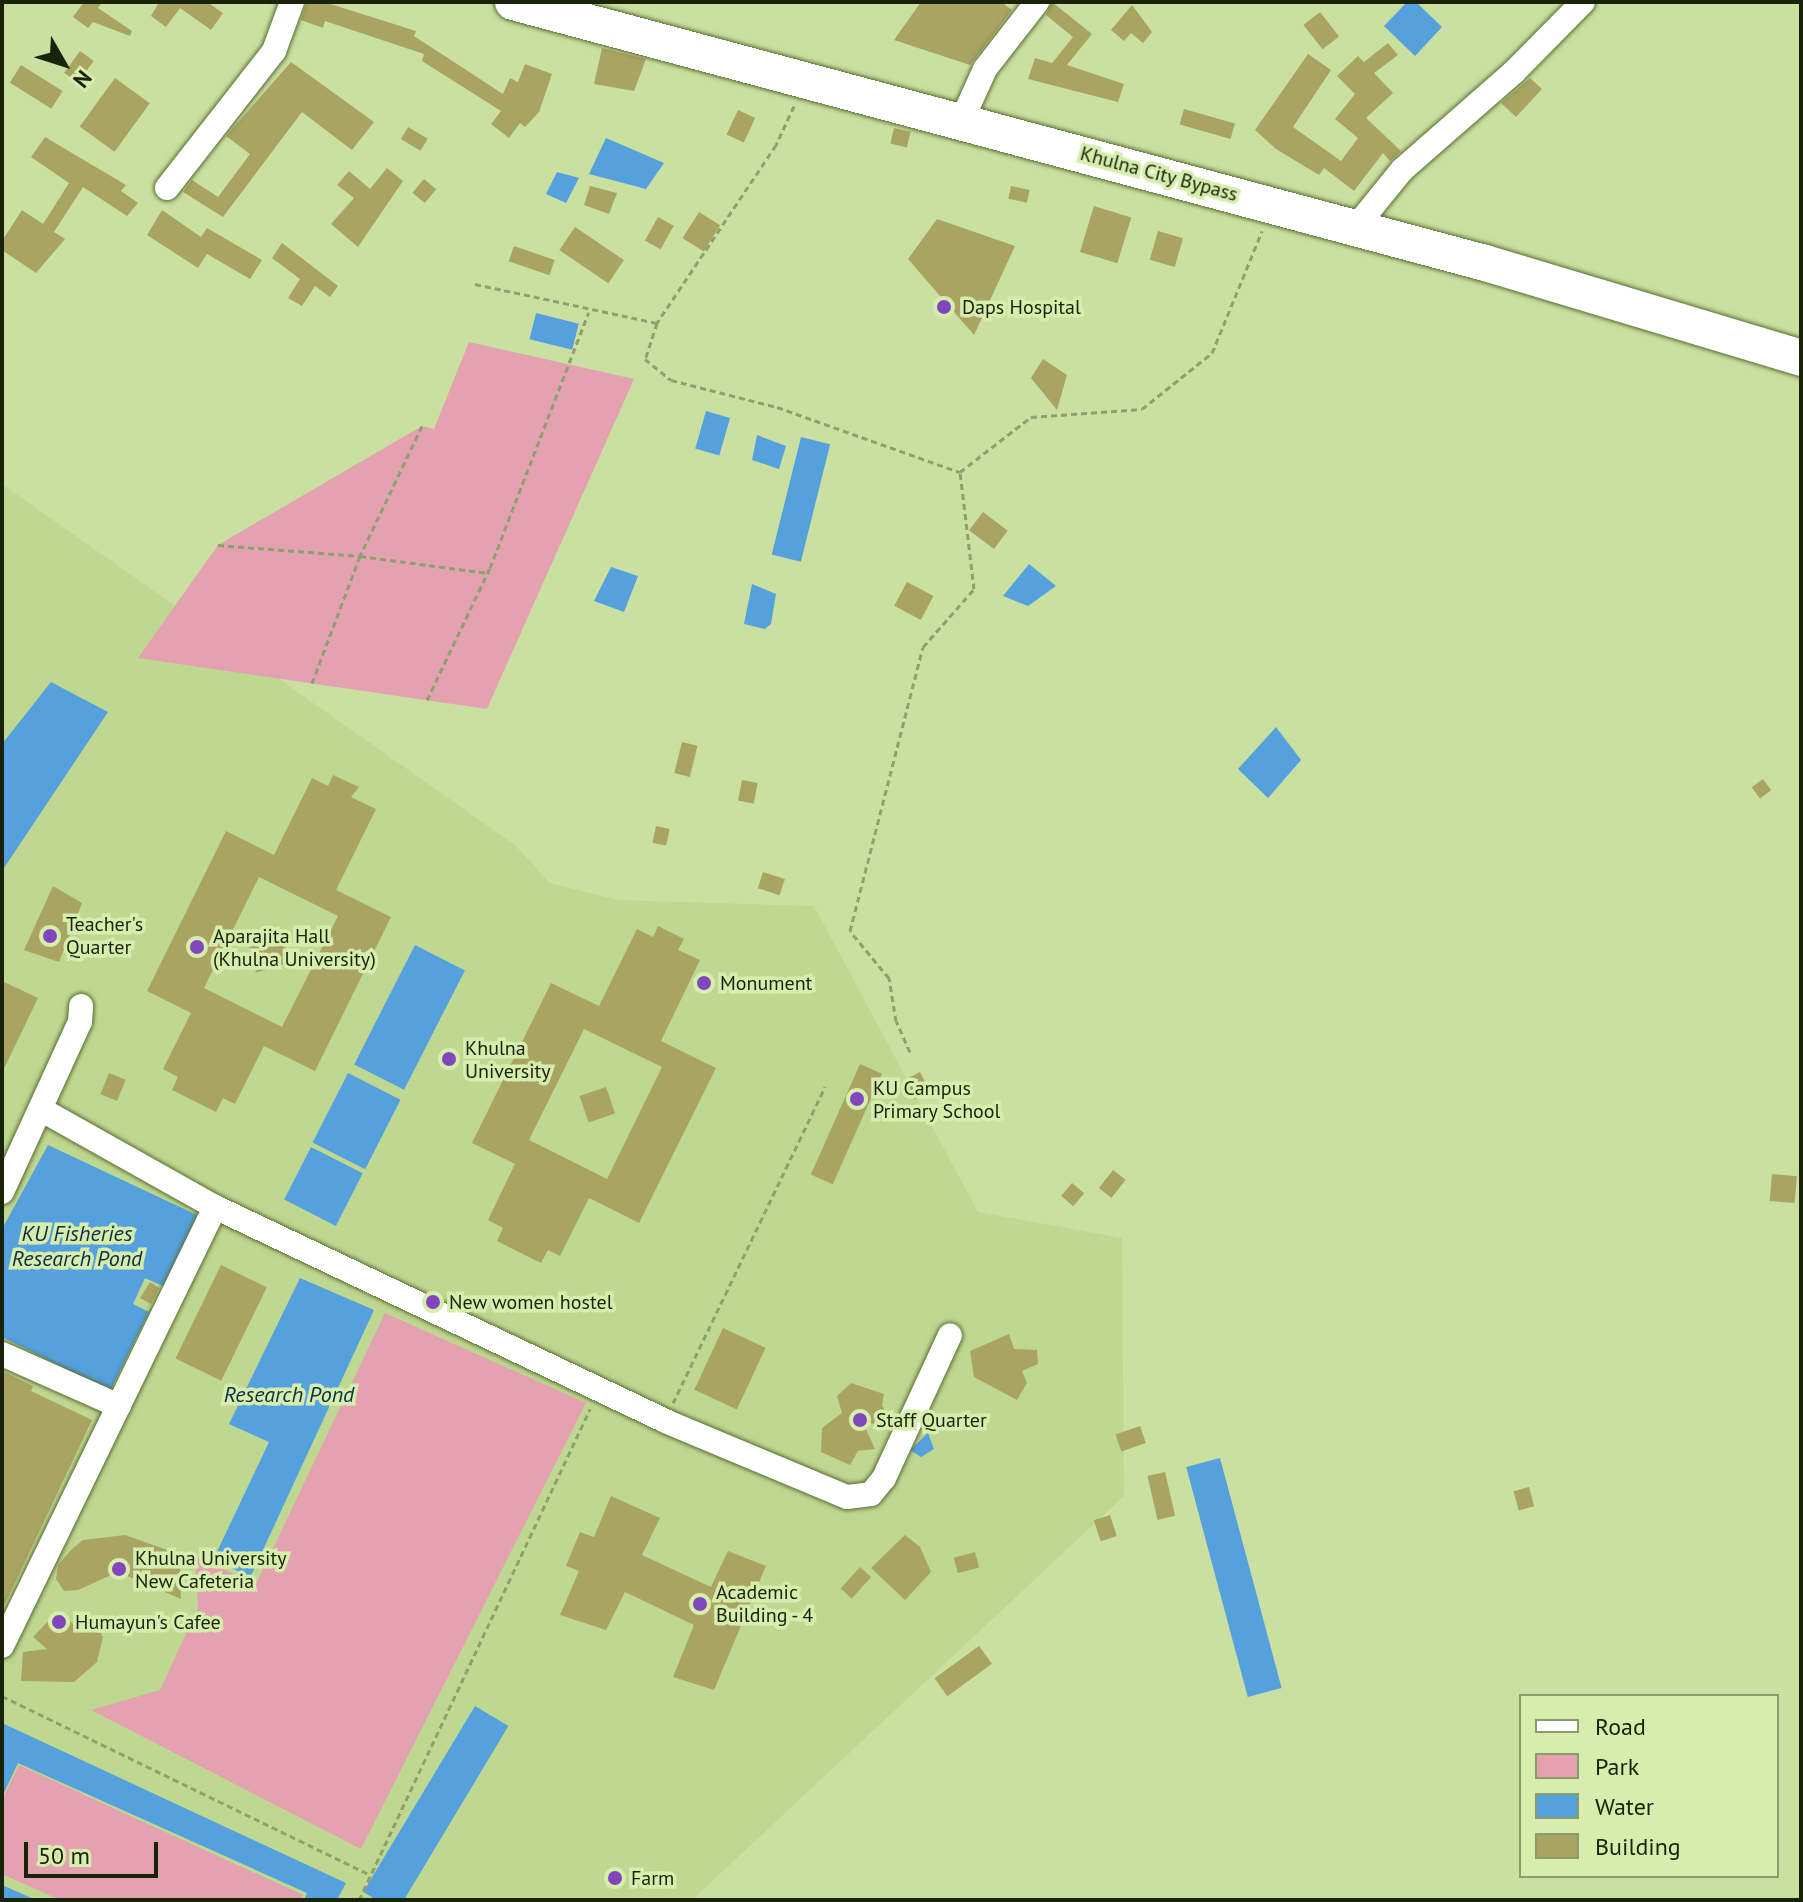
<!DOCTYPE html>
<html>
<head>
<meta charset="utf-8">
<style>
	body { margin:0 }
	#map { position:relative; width:1803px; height:1902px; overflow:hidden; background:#c9e0a1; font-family:"PT Sans",sans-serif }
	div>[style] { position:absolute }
	.built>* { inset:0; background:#bfd891 }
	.green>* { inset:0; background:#e4a1b0 }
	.water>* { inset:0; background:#54a1de; transform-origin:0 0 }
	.building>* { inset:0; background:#a9a462; transform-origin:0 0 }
	.path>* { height:3px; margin-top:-1.5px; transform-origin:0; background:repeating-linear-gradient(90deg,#8ea06e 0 6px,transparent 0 10px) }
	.roads { filter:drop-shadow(0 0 2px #596c31) drop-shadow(0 0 2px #596c31) }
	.minor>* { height:24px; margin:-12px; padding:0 12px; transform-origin:12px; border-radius:12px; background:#fff }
	.highway>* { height:36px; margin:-18px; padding:0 18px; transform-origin:18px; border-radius:18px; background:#fff }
	.dots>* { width:22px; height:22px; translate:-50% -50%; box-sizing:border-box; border:4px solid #d6edad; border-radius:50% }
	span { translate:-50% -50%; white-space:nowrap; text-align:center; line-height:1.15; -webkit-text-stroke:7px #d6edad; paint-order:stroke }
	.street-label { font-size:20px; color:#1a220a }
	.poi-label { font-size:20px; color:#1a220a }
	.left { translate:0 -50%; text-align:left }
	.water-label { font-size:22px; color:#0d2e47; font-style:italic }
	.frame { position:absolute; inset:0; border:4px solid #1a220a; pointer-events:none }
	.legend { position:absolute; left:1519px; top:1694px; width:260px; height:184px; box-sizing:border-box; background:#d6edad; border:2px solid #8b9c6c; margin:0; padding:10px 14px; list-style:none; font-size:24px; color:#1a220a }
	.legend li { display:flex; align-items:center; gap:16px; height:40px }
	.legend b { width:40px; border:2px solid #8b9c6c }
	.north { position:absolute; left:24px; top:24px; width:80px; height:80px; -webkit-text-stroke:6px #d6edad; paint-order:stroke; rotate:129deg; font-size:22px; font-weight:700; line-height:32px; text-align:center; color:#1a220a }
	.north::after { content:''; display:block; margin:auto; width:28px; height:36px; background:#1a220a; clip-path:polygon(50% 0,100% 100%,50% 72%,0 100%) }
	.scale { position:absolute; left:24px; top:1842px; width:134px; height:36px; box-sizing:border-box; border:4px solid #1a220a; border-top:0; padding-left:10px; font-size:24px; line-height:28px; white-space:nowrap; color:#1a220a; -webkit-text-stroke:6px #d6edad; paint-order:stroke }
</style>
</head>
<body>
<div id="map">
	<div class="built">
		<div style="clip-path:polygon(2px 484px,515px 845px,550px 883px,618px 900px,814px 906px,978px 1212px,1122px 1238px,1124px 1496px,692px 1900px,2px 1900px)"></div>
	</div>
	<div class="green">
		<div style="clip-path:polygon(469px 342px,634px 379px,487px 709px,138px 658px,218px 545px,422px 426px,434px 429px)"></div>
		<div style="clip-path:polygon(385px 1313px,586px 1403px,361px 1849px,91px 1710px,160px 1690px,198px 1608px,195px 1556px,256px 1584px)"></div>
		<div style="clip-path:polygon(19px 1765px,303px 1895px,300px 1900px,60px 1900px,2px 1874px,2px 1800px)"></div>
	</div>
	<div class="water">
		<div style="clip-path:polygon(1407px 2px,1416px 2px,1442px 27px,1415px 56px,1384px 26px)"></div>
		<div style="clip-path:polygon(606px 138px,664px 163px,646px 189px,589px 174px)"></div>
		<div style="clip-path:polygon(557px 172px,579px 178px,566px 203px,546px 194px)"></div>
		<div style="left:536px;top:313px;width:44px;height:27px;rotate:14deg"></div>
		<div style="left:706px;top:411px;width:25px;height:39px;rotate:16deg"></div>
		<div style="clip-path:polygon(757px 435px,786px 446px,779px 469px,752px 460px)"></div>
		<div style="left:801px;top:437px;width:30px;height:121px;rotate:14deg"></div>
		<div style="clip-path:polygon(1029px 564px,1056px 586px,1028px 606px,1003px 596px)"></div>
		<div style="clip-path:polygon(611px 567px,638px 576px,624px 612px,594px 601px)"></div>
		<div style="clip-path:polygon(752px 584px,776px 594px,771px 624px,765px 629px,744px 624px)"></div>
		<div style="clip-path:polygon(51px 682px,108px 712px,2px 871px,2px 744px)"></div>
		<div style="clip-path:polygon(1276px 727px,1301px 760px,1268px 798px,1238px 769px)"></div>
		<div style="left:415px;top:945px;width:56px;height:134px;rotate:27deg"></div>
		<div style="left:348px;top:1073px;width:59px;height:78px;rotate:27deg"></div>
		<div style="clip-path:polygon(48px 1145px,197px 1215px,165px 1287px,145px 1278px,133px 1304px,149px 1312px,110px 1391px,2px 1337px,2px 1229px)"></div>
		<div style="left:311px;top:1147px;width:58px;height:59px;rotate:27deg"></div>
		<div style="clip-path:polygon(300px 1278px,374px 1310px,250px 1578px,214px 1558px,269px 1442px,229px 1424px)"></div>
		<div style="clip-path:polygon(928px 1433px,934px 1449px,921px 1457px,910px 1450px)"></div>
		<div style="left:1220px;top:1458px;width:238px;height:35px;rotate:75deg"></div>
		<div style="left:475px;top:1706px;width:39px;height:217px;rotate:31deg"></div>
		<div style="clip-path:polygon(2px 1723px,346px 1883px,337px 1900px,304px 1900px,307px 1893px,18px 1763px,2px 1797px)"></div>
		<div style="clip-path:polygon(2px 1885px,36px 1900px,2px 1900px)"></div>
	</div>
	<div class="building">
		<div style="clip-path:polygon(84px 2px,102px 2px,98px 8px,132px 31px,130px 36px,93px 22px,88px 28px,73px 17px)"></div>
		<div style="clip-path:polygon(159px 2px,207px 2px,223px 13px,211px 30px,180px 8px,166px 27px,151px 16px)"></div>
		<div style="clip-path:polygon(307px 2px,324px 2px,416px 31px,414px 36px,503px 94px,510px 78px,518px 82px,525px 64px,552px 74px,539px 112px,525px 127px,520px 123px,509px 138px,491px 124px,501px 111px,422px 61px,424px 54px,325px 21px,323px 28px,301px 20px)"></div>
		<div style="clip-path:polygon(921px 2px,1001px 2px,1012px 10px,970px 65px,894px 40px)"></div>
		<div style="clip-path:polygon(1052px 2px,1092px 34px,1067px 65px,1124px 84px,1118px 102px,1028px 79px,1035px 58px,1052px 63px,1073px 37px,1046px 15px)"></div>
		<div style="clip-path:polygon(1132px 5px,1152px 32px,1143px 43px,1131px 33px,1124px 41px,1111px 30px)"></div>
		<div style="left:1320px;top:12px;width:31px;height:21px;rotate:52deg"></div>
		<div style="clip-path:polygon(1388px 43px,1398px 55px,1374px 73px,1393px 93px,1366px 118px,1401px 151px,1390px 161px,1383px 153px,1354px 191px,1324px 168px,1319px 175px,1276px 149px,1255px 130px,1308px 54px,1331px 70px,1293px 127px,1341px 161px,1358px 138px,1335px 119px,1355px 94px,1337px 76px,1358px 56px,1364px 62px)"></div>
		<div style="clip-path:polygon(602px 48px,646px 59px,634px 91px,594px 84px)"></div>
		<div style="left:80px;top:51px;width:17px;height:27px;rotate:36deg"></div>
		<div style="clip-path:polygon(291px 62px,374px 122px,352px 150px,302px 112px,223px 217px,183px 192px,192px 180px,218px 197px,250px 154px,226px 136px)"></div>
		<div style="left:21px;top:65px;width:49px;height:21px;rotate:32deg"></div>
		<div style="left:115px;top:78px;width:43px;height:60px;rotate:36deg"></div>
		<div style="clip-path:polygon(1530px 78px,1542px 89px,1516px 117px,1501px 103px)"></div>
		<div style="left:1184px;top:109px;width:53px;height:16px;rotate:16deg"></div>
		<div style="left:738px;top:110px;width:19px;height:27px;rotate:25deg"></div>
		<div style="left:408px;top:127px;width:23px;height:14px;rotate:31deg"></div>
		<div style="left:894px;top:128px;width:17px;height:16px;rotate:13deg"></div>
		<div style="clip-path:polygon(45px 137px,126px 185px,121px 191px,138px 203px,127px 216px,83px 187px,54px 232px,65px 239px,36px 273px,2px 250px,2px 241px,22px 210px,43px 224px,69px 183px,31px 157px)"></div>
		<div style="clip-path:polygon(387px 168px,403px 181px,358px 247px,331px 224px,354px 198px,337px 185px,349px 171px,370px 189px)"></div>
		<div style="left:424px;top:179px;width:16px;height:18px;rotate:40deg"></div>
		<div style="clip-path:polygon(590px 186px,617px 193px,609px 214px,584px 205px)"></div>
		<div style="left:1011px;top:186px;width:19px;height:13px;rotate:12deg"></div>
		<div style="left:1094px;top:206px;width:39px;height:48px;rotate:17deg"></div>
		<div style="clip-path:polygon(162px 210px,201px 237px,207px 228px,262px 260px,250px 279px,207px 254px,198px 268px,147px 235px)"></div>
		<div style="left:699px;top:212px;width:25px;height:31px;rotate:32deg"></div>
		<div style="left:658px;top:217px;width:18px;height:27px;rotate:29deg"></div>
		<div style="clip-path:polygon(937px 219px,1015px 246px,974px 335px,908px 259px)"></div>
		<div style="left:575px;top:227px;width:59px;height:28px;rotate:34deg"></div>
		<div style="left:1158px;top:231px;width:26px;height:30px;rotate:16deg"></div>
		<div style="clip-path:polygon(282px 243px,338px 286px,330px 297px,315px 286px,302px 306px,288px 298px,300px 279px,272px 258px)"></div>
		<div style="left:514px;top:246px;width:43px;height:16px;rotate:19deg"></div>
		<div style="clip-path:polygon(1043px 359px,1067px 375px,1057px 410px,1031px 378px)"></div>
		<div style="left:983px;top:512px;width:31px;height:23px;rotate:37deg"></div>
		<div style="left:907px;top:582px;width:30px;height:27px;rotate:28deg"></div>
		<div style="left:682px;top:742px;width:16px;height:32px;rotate:14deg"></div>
		<div style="clip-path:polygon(evenodd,333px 775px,359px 787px,351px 797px,376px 809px,336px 890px,391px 917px,315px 1071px,264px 1046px,235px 1104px,223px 1098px,216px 1112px,172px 1090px,178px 1077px,163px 1069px,191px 1013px,147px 991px,226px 831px,274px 855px,312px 778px,328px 786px,333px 775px,259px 877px,338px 916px,282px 1027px,204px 988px,259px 877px)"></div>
		<div style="left:1763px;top:779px;width:14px;height:14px;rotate:54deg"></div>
		<div style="left:742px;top:780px;width:16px;height:21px;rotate:11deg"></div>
		<div style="left:656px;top:826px;width:14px;height:17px;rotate:12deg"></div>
		<div style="left:763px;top:872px;width:23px;height:17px;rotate:18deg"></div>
		<div style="clip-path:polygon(53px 886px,82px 903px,59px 962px,24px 950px)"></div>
		<div style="clip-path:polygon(evenodd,658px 926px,684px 939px,678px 950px,700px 960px,661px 1041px,716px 1068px,639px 1223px,589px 1198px,560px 1256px,548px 1250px,541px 1263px,497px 1241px,503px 1228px,488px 1220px,515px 1164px,472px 1143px,551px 983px,599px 1006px,637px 929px,653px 937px,658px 926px,584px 1029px,662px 1067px,607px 1179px,529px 1140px,584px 1029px)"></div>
		<div style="clip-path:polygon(281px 936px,290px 962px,255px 973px,264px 955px,248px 947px)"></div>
		<div style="clip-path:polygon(2px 981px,38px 998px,2px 1073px)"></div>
		<div style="left:860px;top:1064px;width:24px;height:121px;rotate:24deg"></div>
		<div style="left:920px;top:1072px;width:22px;height:17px;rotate:63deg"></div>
		<div style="left:109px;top:1073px;width:18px;height:23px;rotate:22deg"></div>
		<div style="left:606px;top:1087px;width:28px;height:28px;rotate:71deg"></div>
		<div style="left:1113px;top:1170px;width:16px;height:23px;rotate:38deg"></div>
		<div style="left:1772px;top:1174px;width:25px;height:27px;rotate:5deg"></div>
		<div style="left:1072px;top:1183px;width:16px;height:17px;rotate:40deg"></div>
		<div style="left:221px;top:1265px;width:51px;height:104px;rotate:26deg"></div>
		<div style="clip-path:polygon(150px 1282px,159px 1288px,151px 1304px,140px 1298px)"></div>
		<div style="left:723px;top:1328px;width:47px;height:68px;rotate:25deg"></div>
		<div style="clip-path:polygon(1009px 1334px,1014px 1349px,1037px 1350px,1038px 1364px,1022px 1371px,1027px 1383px,1017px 1400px,974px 1377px,970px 1351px)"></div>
		<div style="clip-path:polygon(2px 1371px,33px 1386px,31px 1391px,92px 1420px,2px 1610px)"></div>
		<div style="clip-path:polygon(851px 1383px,884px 1394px,882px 1406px,890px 1417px,885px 1426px,863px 1422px,875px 1449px,858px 1451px,850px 1465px,821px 1452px,822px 1428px,842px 1413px,837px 1396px)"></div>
		<div style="left:1140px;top:1426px;width:18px;height:26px;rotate:71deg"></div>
		<div style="left:1165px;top:1472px;width:45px;height:18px;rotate:77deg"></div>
		<div style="left:1529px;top:1487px;width:20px;height:16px;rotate:75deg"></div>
		<div style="clip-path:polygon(611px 1496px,660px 1518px,642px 1555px,711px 1587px,728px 1551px,766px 1566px,714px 1690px,673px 1677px,694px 1625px,625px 1592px,606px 1630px,560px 1615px,579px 1571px,566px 1566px,580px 1532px,594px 1537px)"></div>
		<div style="left:1110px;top:1515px;width:22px;height:17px;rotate:72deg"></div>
		<div style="clip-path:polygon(125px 1535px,167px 1550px,180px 1565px,181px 1599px,118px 1572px,78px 1590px,64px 1591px,56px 1579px,58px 1565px,72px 1549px,83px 1540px)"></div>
		<div style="clip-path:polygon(905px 1535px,920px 1547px,931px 1572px,905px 1600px,871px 1568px)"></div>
		<div style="left:975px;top:1552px;width:16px;height:22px;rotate:75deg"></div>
		<div style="left:860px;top:1567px;width:15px;height:29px;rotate:42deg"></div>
		<div style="clip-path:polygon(57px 1612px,75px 1625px,85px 1621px,98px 1628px,103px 1637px,97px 1662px,74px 1682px,21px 1681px,23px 1652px,47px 1649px,33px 1637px)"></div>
		<div style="left:979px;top:1646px;width:22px;height:55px;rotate:54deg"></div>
	</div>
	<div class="path">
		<div style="left:794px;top:106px;width:43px;rotate:114.8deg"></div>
		<div style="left:776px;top:145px;width:214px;rotate:123.8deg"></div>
		<div style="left:657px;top:323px;width:38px;rotate:108deg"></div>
		<div style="left:645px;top:359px;width:33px;rotate:39deg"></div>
		<div style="left:671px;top:380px;width:109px;rotate:14.3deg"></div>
		<div style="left:777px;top:407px;width:194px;rotate:19.6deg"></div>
		<div style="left:475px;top:284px;width:186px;rotate:12.1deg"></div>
		<div style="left:422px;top:426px;width:144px;rotate:115.5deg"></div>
		<div style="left:360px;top:556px;width:129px;rotate:7.6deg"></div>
		<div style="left:218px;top:545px;width:142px;rotate:4.4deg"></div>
		<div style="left:360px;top:556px;width:136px;rotate:110.7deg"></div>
		<div style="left:427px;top:700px;width:146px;rotate:-64.5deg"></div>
		<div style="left:490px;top:568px;width:274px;rotate:-68.9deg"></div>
		<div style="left:910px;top:1052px;width:34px;rotate:-114deg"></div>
		<div style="left:896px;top:1021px;width:44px;rotate:-99.2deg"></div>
		<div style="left:889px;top:978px;width:61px;rotate:-129.7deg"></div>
		<div style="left:850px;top:931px;width:293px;rotate:-75.6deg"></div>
		<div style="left:923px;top:647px;width:77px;rotate:-48.7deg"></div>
		<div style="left:974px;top:589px;width:118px;rotate:-96.8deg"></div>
		<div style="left:960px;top:472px;width:90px;rotate:-37.8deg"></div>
		<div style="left:1031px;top:417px;width:111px;rotate:-4.1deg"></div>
		<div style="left:1142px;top:409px;width:90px;rotate:-38.7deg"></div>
		<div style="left:1212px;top:353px;width:132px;rotate:-67.7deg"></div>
		<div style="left:673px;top:1403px;width:351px;rotate:-64.3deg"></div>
		<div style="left:2px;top:1696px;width:410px;rotate:25.9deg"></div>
		<div style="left:359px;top:1900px;width:543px;rotate:-64.8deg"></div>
	</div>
	<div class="roads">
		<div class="minor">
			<div style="left:962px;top:120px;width:56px;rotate:-65.7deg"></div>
			<div style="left:985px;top:69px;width:85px;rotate:-52.2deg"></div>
			<div style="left:167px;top:188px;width:174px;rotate:-52deg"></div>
			<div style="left:274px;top:51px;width:52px;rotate:-69.8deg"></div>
			<div style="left:1355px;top:228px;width:75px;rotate:-51deg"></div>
			<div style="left:1402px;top:170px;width:149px;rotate:-41.2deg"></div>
			<div style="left:1514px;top:72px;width:98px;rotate:-45.4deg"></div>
			<div style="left:42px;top:1110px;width:198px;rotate:29.3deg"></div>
			<div style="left:215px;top:1207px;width:498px;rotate:25.4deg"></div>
			<div style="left:665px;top:1421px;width:197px;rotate:22.7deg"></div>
			<div style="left:847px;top:1497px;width:24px;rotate:-7deg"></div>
			<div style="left:871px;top:1494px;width:21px;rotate:-51deg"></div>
			<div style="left:884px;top:1478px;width:157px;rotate:-65.2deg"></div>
			<div style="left:2px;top:1192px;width:187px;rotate:-65.4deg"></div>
			<div style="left:80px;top:1022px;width:16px;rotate:-86deg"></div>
			<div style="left:2px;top:1354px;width:128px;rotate:24deg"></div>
			<div style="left:2px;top:1646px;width:488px;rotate:-64.1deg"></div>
		</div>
		<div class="highway">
			<div style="left:513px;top:2px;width:1006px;rotate:15.03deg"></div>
			<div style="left:1485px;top:263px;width:330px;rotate:16.7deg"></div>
		</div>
	</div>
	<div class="dots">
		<div style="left:944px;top:307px;background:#8246bc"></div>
		<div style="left:50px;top:936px;background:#8246bc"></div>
		<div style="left:197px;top:947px;background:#8246bc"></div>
		<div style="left:704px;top:983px;background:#8246bc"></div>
		<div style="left:449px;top:1059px;background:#8246bc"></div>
		<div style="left:857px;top:1099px;background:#8246bc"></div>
		<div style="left:433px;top:1302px;background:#8246bc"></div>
		<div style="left:860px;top:1420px;background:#8246bc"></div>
		<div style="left:119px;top:1569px;background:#8246bc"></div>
		<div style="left:700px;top:1604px;background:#8246bc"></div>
		<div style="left:59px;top:1622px;background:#8246bc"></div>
		<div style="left:615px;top:1878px;background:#8246bc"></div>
	</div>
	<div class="street-label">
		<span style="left:1159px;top:174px;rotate:15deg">Khulna City Bypass</span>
	</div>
	<div class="poi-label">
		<span class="left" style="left:962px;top:307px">Daps Hospital</span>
		<span class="left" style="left:66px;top:936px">Teacher's<br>Quarter</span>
		<span class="left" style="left:213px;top:948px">Aparajita Hall<br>(Khulna University)</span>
		<span class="left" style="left:720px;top:983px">Monument</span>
		<span class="left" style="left:465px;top:1060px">Khulna<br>University</span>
		<span class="left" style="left:873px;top:1100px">KU Campus<br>Primary School</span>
		<span class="left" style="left:449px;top:1302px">New women hostel</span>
		<span class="left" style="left:876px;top:1420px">Staff Quarter</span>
		<span class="left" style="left:135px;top:1570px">Khulna University<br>New Cafeteria</span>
		<span class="left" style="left:716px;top:1604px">Academic<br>Building - 4</span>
		<span class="left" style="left:75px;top:1622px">Humayun's Cafee</span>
		<span class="left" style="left:631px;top:1878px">Farm</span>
	</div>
	<div class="water-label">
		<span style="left:77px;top:1246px">KU Fisheries<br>Research Pond</span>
		<span style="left:289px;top:1395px">Research Pond</span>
	</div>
	<div class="frame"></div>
	<ul class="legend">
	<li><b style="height:10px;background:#fff"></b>Road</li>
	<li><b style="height:22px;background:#e4a1b0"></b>Park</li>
	<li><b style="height:22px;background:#54a1de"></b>Water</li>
	<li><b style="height:22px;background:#a9a462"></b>Building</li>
	</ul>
	<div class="north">N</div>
	<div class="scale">50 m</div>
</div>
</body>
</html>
